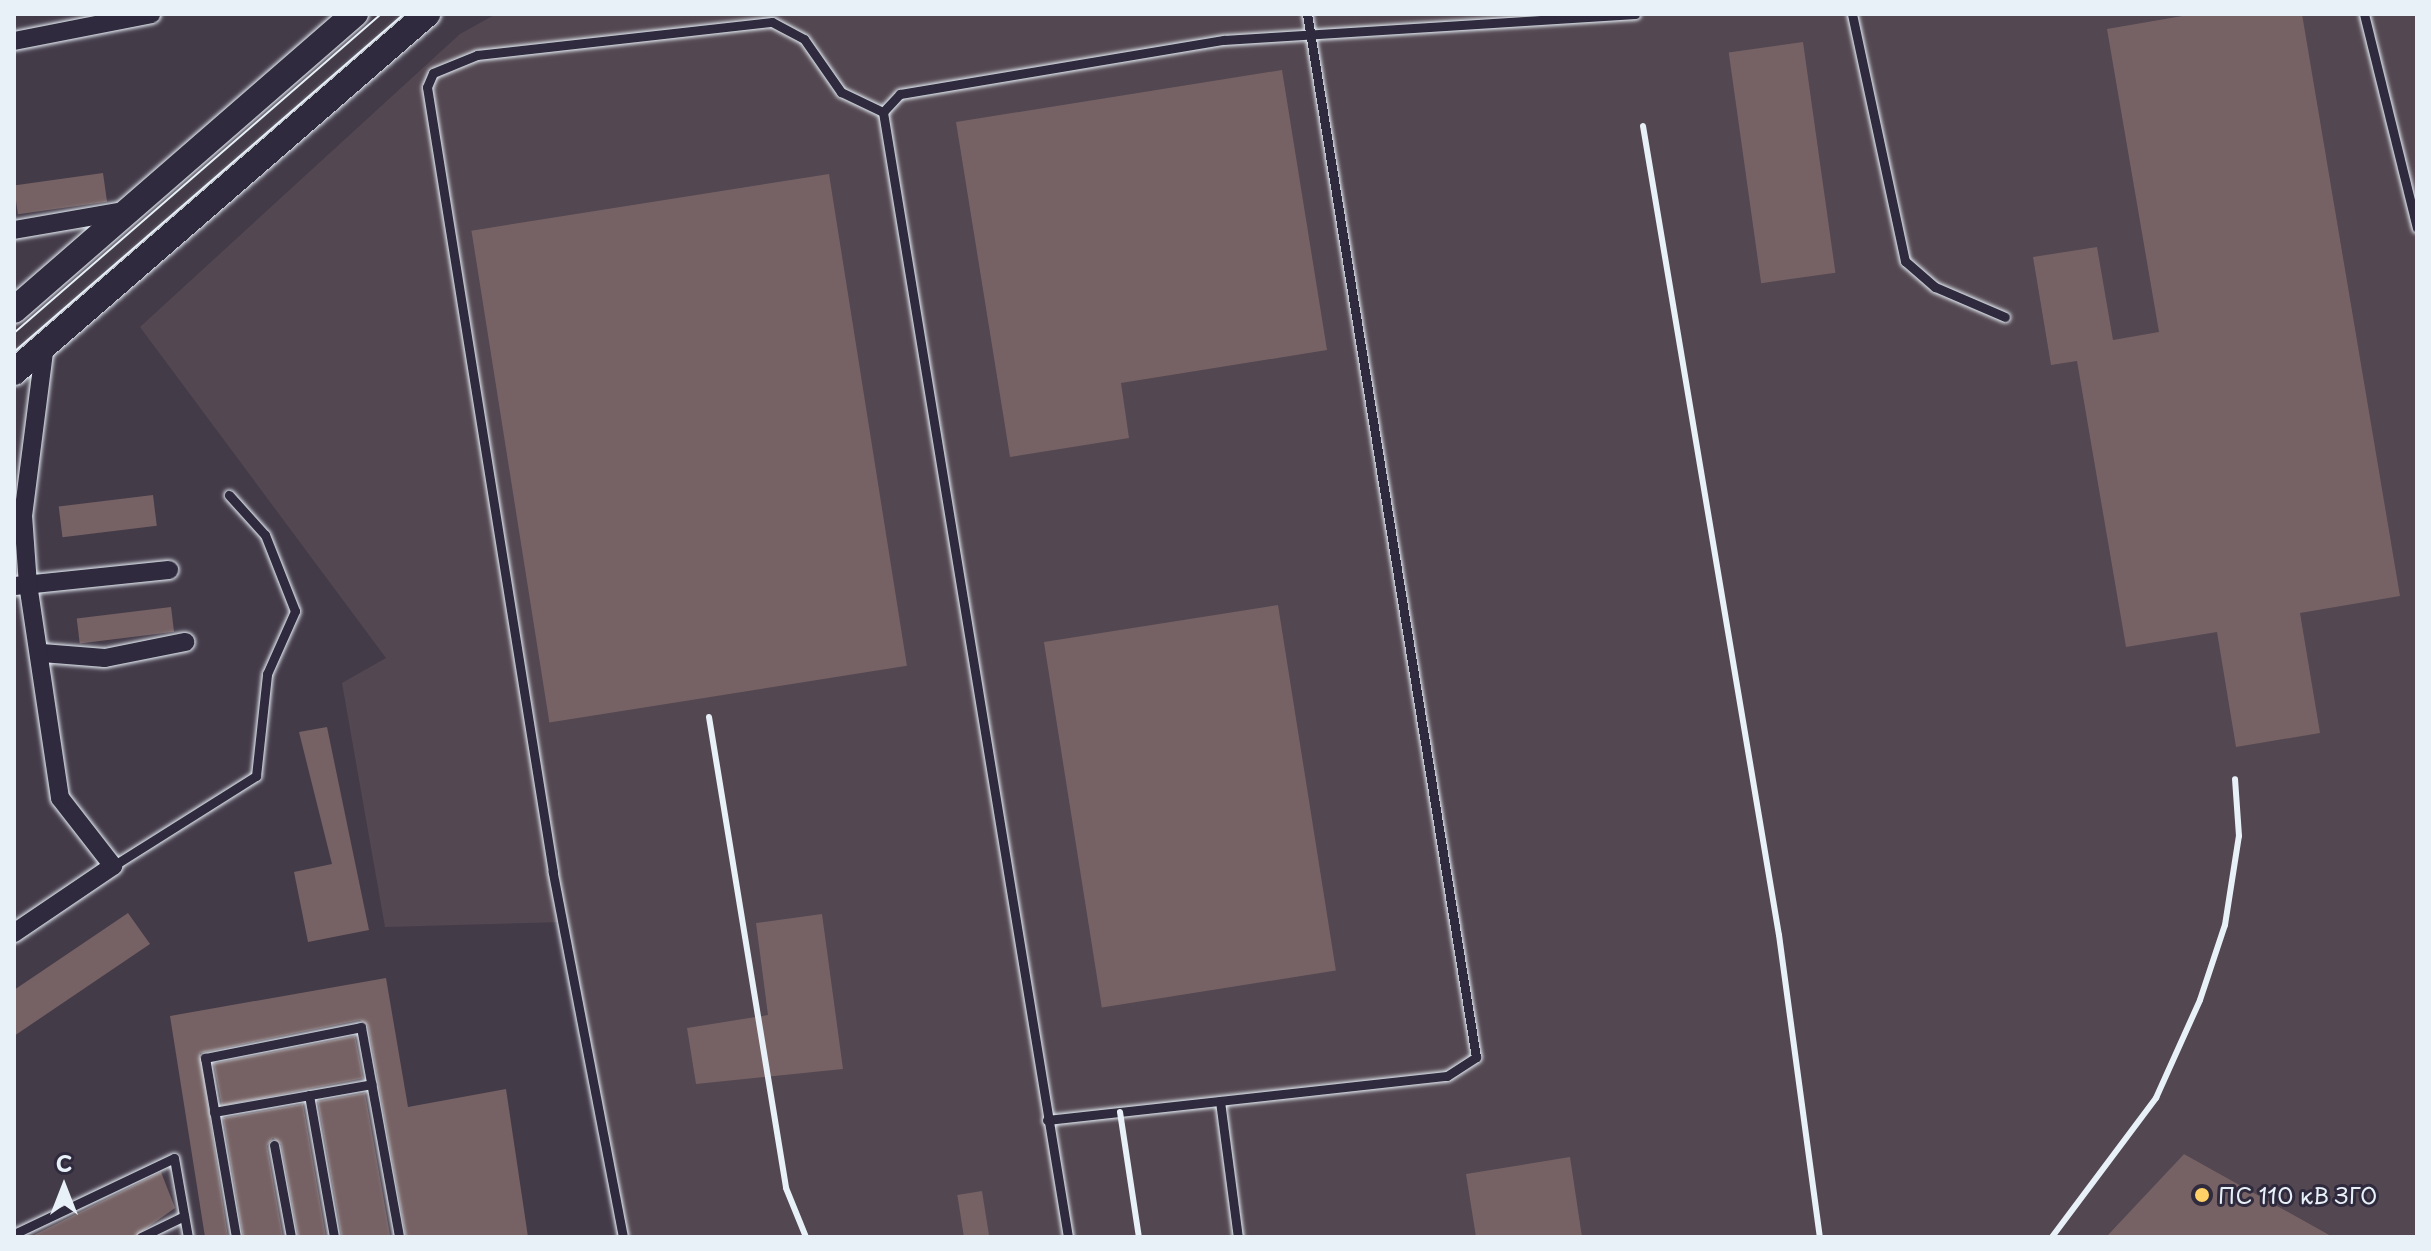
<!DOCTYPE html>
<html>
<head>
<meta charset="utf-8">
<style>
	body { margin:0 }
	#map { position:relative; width:2431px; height:1251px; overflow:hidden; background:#443b49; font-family:"Playpen Sans",sans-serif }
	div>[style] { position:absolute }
	.built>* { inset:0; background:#534751 }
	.building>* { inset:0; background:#766264; transform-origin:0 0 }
	.roads { filter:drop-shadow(0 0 2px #e8f1f8) drop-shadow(0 0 2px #e8f1f8) }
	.service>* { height:9px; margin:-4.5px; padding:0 4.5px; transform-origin:4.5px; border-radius:4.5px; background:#2f2a3d }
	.minor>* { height:18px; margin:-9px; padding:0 9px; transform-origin:9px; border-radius:9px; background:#2f2a3d }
	.secondary>* { height:26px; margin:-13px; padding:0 13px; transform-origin:13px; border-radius:13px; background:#2f2a3d }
	.tram>* { height:2px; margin:-1px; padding:0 1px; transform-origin:1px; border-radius:1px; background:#e8f1f8 }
	.rail>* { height:6px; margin:-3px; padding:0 3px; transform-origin:3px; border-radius:3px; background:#e8f1f8 }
	.dots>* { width:22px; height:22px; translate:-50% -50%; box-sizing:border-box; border:4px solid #2f2a3d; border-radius:50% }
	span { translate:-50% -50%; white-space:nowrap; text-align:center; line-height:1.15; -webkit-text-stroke:6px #2f2a3d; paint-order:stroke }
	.poi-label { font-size:22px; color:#e8f1f8 }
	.left { translate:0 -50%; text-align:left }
	.frame { position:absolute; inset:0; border:16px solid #e8f1f8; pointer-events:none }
	.north { position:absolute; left:24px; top:1147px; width:80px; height:80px; -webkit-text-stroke:6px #2f2a3d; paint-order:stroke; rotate:0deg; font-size:22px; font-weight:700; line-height:32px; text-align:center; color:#e8f1f8 }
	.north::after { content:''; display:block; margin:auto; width:28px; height:36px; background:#e8f1f8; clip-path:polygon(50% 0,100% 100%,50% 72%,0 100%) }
</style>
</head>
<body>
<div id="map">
	<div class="built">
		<div style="clip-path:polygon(496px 14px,2417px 14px,2417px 1237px,2333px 1237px,2184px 1154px,2106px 1237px,617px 1237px,564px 922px,385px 927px,342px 683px,386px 658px,140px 327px,460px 34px)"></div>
	</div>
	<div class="building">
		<div style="clip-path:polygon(2194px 14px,2302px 14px,2400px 596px,2300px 613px,2320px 733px,2236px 747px,2217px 632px,2126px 647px,2077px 361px,2051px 365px,2033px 257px,2097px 247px,2113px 340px,2159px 332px,2107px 29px)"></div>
		<div style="left:1803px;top:42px;width:233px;height:75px;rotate:82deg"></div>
		<div style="clip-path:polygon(1282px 70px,1327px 350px,1121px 383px,1129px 438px,1010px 457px,956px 122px)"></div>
		<div style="left:103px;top:173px;width:29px;height:90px;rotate:82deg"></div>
		<div style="left:829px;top:174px;width:498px;height:362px;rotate:81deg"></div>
		<div style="left:153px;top:495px;width:31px;height:95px;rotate:83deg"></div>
		<div style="left:1278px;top:605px;width:370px;height:237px;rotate:81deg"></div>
		<div style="left:171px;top:607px;width:25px;height:95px;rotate:83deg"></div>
		<div style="clip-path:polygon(327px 727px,369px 930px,308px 942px,294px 872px,332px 864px,299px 732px)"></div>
		<div style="clip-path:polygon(128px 913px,150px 944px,14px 1036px,14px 990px)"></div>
		<div style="clip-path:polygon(822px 914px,843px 1069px,696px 1084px,687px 1028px,768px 1015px,756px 923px)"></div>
		<div style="clip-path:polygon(386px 978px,408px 1107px,506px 1089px,528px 1237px,406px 1237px,368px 1026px,360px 1020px,200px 1053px,228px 1237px,205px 1237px,170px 1016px)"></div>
		<div style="left:355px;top:1036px;width:43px;height:144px;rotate:79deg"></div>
		<div style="left:365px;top:1093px;width:146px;height:48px;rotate:80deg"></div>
		<div style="clip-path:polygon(303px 1104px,326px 1237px,298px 1237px,281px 1144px,273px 1138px,267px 1146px,283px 1237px,243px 1237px,223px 1118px)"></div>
		<div style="clip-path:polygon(2184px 1154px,2333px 1237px,2106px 1237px)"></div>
		<div style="clip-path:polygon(1570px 1157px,1582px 1237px,1476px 1237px,1466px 1174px)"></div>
		<div style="clip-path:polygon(161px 1172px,175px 1208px,134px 1237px,30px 1237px)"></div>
		<div style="left:982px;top:1191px;width:47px;height:25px;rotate:81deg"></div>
	</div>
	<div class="roads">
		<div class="service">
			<div style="left:1852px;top:14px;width:253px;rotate:77.9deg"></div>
			<div style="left:1905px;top:261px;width:40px;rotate:41deg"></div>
			<div style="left:1935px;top:287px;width:76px;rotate:23.2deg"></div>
			<div style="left:2364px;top:14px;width:220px;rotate:76.1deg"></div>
			<div style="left:113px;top:866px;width:169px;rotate:-32.2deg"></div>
			<div style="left:256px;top:776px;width:103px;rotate:-83.8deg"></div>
			<div style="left:267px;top:674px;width:69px;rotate:-66deg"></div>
			<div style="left:295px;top:611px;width:82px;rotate:-111.5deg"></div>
			<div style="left:265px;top:535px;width:54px;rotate:-132deg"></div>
			<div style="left:309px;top:1095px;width:144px;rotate:80deg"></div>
			<div style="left:1220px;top:1101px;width:137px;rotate:82.5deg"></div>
			<div style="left:214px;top:1112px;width:160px;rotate:-10deg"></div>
			<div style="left:1047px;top:1120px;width:402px;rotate:-6.3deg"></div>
			<div style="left:1447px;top:1076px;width:35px;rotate:-33deg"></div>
			<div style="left:1476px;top:1057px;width:1057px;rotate:-99.2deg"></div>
			<div style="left:274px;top:1145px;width:94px;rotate:79.5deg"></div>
			<div style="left:14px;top:1234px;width:177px;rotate:-25.4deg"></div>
			<div style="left:174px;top:1158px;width:80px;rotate:80deg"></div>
			<div style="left:141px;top:1237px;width:48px;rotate:-26deg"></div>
			<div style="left:236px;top:1237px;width:182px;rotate:-99.8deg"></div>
			<div style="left:205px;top:1058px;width:159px;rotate:-11.2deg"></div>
			<div style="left:361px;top:1027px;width:213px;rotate:79.7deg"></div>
			<div style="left:623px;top:1237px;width:372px;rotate:-100.9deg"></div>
			<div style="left:553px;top:872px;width:795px;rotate:-99.12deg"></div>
			<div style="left:427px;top:87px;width:15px;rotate:-67deg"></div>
			<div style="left:433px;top:73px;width:48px;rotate:-22.2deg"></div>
			<div style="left:477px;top:55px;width:297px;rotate:-6.4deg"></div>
			<div style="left:772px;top:22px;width:36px;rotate:28deg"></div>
			<div style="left:804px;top:39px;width:65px;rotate:55.1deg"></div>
			<div style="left:841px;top:92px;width:47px;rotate:25.5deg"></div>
			<div style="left:1068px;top:1237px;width:1140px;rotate:-99.34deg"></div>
			<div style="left:883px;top:112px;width:25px;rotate:-47deg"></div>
			<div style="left:900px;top:94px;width:328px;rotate:-9.5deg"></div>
			<div style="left:1224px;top:40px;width:412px;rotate:-3.6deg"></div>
		</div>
		<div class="minor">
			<div style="left:14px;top:41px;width:140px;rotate:-11.1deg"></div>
			<div style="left:14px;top:230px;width:112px;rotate:-9.8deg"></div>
			<div style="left:14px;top:586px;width:156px;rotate:-5.9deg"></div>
			<div style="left:42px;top:653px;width:63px;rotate:4.5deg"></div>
			<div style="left:105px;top:658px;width:82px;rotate:-11.3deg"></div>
			<div style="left:14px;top:933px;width:120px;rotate:-34.1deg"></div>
			<div style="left:113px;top:866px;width:86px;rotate:-127.9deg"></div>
			<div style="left:60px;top:798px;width:215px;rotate:-98.5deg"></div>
			<div style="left:28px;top:585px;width:69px;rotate:-94.1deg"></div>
			<div style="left:23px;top:516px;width:172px;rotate:-82.7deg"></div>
		</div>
		<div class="secondary">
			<div style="left:14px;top:310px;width:452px;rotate:-41deg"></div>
			<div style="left:14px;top:372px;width:547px;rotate:-40.92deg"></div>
		</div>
	</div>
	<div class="tram">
		<div style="left:14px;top:333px;width:486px;rotate:-41deg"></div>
		<div style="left:14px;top:352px;width:516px;rotate:-40.91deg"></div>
	</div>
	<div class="rail">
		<div style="left:1643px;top:126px;width:820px;rotate:80.46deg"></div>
		<div style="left:1779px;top:935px;width:305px;rotate:82.3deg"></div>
		<div style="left:709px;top:717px;width:477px;rotate:80.7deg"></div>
		<div style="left:786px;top:1188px;width:53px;rotate:67.8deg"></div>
		<div style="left:1120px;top:1112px;width:126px;rotate:81.4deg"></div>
		<div style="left:2052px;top:1237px;width:174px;rotate:-53.2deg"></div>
		<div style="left:2156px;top:1098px;width:107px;rotate:-65.8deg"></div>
		<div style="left:2200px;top:1000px;width:79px;rotate:-71.6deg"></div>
		<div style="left:2225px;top:925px;width:90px;rotate:-81.1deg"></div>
		<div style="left:2239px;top:836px;width:57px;rotate:-94deg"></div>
	</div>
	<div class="dots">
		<div style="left:2202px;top:1195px;background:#ffd166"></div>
	</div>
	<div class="poi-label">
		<span class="left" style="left:2218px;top:1195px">ПС 110 кВ ЗГО</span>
	</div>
	<div class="frame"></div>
	<div class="north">С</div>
</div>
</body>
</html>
